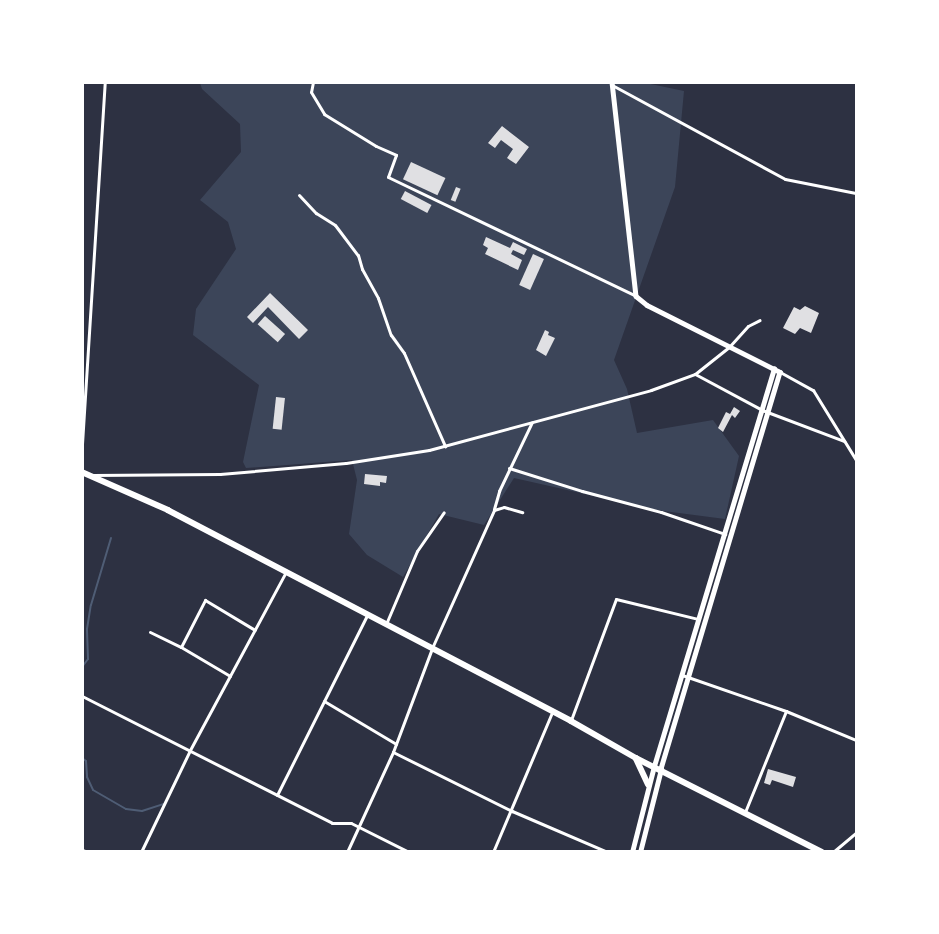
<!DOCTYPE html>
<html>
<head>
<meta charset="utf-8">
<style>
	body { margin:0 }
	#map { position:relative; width:939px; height:934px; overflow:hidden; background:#2d3142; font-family:"Source Sans 3",sans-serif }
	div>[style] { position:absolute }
	.green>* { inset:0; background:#3c4559 }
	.stream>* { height:2px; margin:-1px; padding:0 1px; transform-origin:1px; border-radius:1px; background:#4f5d75 }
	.building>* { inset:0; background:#e0e0e3; transform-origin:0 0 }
	.minor>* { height:3px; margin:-1.5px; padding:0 1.5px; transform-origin:1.5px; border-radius:1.5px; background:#fff }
	.secondary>* { height:4.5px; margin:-2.25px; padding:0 2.25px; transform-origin:2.25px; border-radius:2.25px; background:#fff }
	.primary>* { height:5px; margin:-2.5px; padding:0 2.5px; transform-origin:2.5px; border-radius:2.5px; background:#fff }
	.trunk>* { height:5.5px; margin:-2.75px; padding:0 2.75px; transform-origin:2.75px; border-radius:2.75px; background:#fff }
	span { translate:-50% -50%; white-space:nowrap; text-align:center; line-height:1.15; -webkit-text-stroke:5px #fff; paint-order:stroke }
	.frame { position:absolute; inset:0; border:84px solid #fff; pointer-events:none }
</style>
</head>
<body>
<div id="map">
	<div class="green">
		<div style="clip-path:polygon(641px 82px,684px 91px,675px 187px,614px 360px,627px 389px,637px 433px,713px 420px,739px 456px,725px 519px,656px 510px,514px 478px,484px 525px,439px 514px,403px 577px,367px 555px,349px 534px,357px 480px,352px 460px,246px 468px,243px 462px,259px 385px,193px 335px,196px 309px,236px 249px,228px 222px,200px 200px,241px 152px,240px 124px,202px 89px,200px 83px)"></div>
	</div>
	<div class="stream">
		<div style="left:82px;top:667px;width:10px;rotate:-53deg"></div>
		<div style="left:88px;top:659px;width:30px;rotate:-92deg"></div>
		<div style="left:87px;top:629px;width:24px;rotate:-81deg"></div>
		<div style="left:91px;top:605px;width:70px;rotate:-73.4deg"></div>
		<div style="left:82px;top:758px;width:5px;rotate:37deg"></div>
		<div style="left:86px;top:761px;width:16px;rotate:86deg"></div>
		<div style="left:87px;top:777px;width:14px;rotate:65deg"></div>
		<div style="left:93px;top:790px;width:38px;rotate:30deg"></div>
		<div style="left:126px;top:809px;width:16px;rotate:7deg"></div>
		<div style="left:142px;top:811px;width:23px;rotate:-18deg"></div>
	</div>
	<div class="building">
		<div style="clip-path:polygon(502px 126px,529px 147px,516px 164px,507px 158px,513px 149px,501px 140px,495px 148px,488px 143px)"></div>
		<div style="left:411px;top:162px;width:38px;height:19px;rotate:25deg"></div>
		<div style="left:456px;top:187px;width:5px;height:14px;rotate:22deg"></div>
		<div style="left:405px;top:191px;width:30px;height:9px;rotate:28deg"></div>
		<div style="clip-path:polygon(486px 237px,510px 248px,513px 242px,527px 249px,524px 255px,513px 250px,511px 254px,522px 260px,518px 270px,485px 254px,488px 248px,483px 245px)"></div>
		<div style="left:533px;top:254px;width:12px;height:34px;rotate:24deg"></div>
		<div style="clip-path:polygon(270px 293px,308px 330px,299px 339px,268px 307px,253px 323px,247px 317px)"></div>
		<div style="clip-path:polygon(805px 306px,819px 313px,811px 333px,800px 328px,795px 334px,783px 328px,794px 307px,800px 310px)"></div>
		<div style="left:265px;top:316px;width:27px;height:11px;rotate:42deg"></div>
		<div style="clip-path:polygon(545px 330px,549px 332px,548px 335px,555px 338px,546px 356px,536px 350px)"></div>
		<div style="left:276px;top:397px;width:9px;height:32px;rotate:6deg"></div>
		<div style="clip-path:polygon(734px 407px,740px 411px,735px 418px,732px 415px,723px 432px,718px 428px,726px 412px,730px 414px)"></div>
		<div style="clip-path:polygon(365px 474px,387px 476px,386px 483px,380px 482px,380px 486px,364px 484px)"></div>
		<div style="clip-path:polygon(768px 769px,796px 777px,793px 787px,772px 780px,770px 785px,764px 783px)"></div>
	</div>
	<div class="minor">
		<div style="left:313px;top:82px;width:10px;rotate:101deg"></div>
		<div style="left:311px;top:92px;width:26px;rotate:59deg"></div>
		<div style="left:324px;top:114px;width:61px;rotate:31.6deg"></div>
		<div style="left:376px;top:146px;width:22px;rotate:24deg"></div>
		<div style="left:396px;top:155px;width:23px;rotate:110deg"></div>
		<div style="left:388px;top:177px;width:275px;rotate:25.6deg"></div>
		<div style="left:612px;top:85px;width:197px;rotate:28.5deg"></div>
		<div style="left:785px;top:179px;width:72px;rotate:11.2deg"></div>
		<div style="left:299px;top:195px;width:25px;rotate:47deg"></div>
		<div style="left:316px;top:213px;width:22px;rotate:32deg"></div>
		<div style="left:335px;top:225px;width:38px;rotate:53deg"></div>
		<div style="left:358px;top:255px;width:15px;rotate:74deg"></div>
		<div style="left:362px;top:269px;width:33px;rotate:61deg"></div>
		<div style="left:378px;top:298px;width:39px;rotate:71deg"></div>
		<div style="left:391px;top:335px;width:22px;rotate:54deg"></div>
		<div style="left:404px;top:353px;width:102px;rotate:66.2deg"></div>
		<div style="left:780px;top:372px;width:38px;rotate:29deg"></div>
		<div style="left:813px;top:390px;width:82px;rotate:58.4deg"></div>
		<div style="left:695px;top:374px;width:43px;rotate:-38.5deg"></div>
		<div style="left:729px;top:347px;width:28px;rotate:-48deg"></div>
		<div style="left:748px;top:326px;width:13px;rotate:-27deg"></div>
		<div style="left:82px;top:444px;width:363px;rotate:-86.4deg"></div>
		<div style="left:509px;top:468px;width:77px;rotate:17.5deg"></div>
		<div style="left:582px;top:491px;width:82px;rotate:14.9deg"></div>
		<div style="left:661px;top:512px;width:68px;rotate:19deg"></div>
		<div style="left:93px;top:475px;width:127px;rotate:-0.5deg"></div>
		<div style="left:220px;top:474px;width:126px;rotate:-5deg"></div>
		<div style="left:346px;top:463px;width:84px;rotate:-8.9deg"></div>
		<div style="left:429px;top:450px;width:230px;rotate:-15.1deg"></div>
		<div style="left:651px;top:390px;width:47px;rotate:-20deg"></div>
		<div style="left:695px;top:374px;width:76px;rotate:28.2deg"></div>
		<div style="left:762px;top:410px;width:88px;rotate:20.7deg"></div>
		<div style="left:494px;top:509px;width:19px;rotate:-74deg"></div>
		<div style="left:499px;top:491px;width:76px;rotate:-64.4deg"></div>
		<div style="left:386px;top:624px;width:79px;rotate:-67deg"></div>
		<div style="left:417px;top:551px;width:47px;rotate:-55.3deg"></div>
		<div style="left:150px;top:632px;width:34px;rotate:26deg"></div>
		<div style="left:181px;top:647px;width:57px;rotate:30.6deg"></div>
		<div style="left:181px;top:647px;width:53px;rotate:-62.9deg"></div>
		<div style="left:205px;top:600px;width:58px;rotate:31deg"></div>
		<div style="left:682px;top:675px;width:110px;rotate:19.1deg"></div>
		<div style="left:82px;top:696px;width:280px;rotate:26.9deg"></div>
		<div style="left:332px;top:823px;width:19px"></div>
		<div style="left:351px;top:823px;width:65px;rotate:26.6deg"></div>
		<div style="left:324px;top:701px;width:84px;rotate:30.8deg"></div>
		<div style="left:571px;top:720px;width:129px;rotate:-69.6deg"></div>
		<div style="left:616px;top:599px;width:84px;rotate:13.7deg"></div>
		<div style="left:393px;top:752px;width:133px;rotate:26.4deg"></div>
		<div style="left:512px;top:811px;width:103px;rotate:23.3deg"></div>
		<div style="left:277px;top:795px;width:201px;rotate:-63.4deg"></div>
		<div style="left:745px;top:812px;width:109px;rotate:-67.9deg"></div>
		<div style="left:786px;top:711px;width:76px;rotate:22.5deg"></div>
		<div style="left:82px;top:850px;width:6px;rotate:18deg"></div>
		<div style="left:141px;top:852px;width:113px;rotate:-64.3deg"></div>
		<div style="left:190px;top:750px;width:202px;rotate:-61.7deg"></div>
		<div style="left:347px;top:852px;width:110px;rotate:-65.3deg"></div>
		<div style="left:393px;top:752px;width:111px;rotate:-69.4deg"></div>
		<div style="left:432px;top:648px;width:151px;rotate:-65.8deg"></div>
		<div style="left:494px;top:510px;width:10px;rotate:-17deg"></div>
		<div style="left:504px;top:507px;width:19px;rotate:16deg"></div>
		<div style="left:493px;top:852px;width:152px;rotate:-67.1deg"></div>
		<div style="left:833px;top:852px;width:30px;rotate:-40deg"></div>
	</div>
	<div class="secondary">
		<div style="left:612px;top:82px;width:215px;rotate:83.6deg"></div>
		<div style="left:636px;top:296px;width:14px;rotate:39deg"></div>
		<div style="left:647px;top:305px;width:149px;rotate:26.7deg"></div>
		<div style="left:780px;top:372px;width:414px;rotate:106.7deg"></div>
		<div style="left:654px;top:766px;width:415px;rotate:-73.2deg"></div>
	</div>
	<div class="primary">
		<div style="left:632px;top:852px;width:89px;rotate:-75.7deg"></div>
		<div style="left:640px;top:852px;width:86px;rotate:-75.8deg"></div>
	</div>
	<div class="trunk">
		<div style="left:82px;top:472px;width:94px;rotate:23.8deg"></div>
		<div style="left:168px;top:510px;width:455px;rotate:27.6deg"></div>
		<div style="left:571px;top:721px;width:75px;rotate:29.6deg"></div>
		<div style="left:636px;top:758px;width:208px;rotate:26.8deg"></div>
		<div style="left:636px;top:758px;width:29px;rotate:65deg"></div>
	</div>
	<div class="frame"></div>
</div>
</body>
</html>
